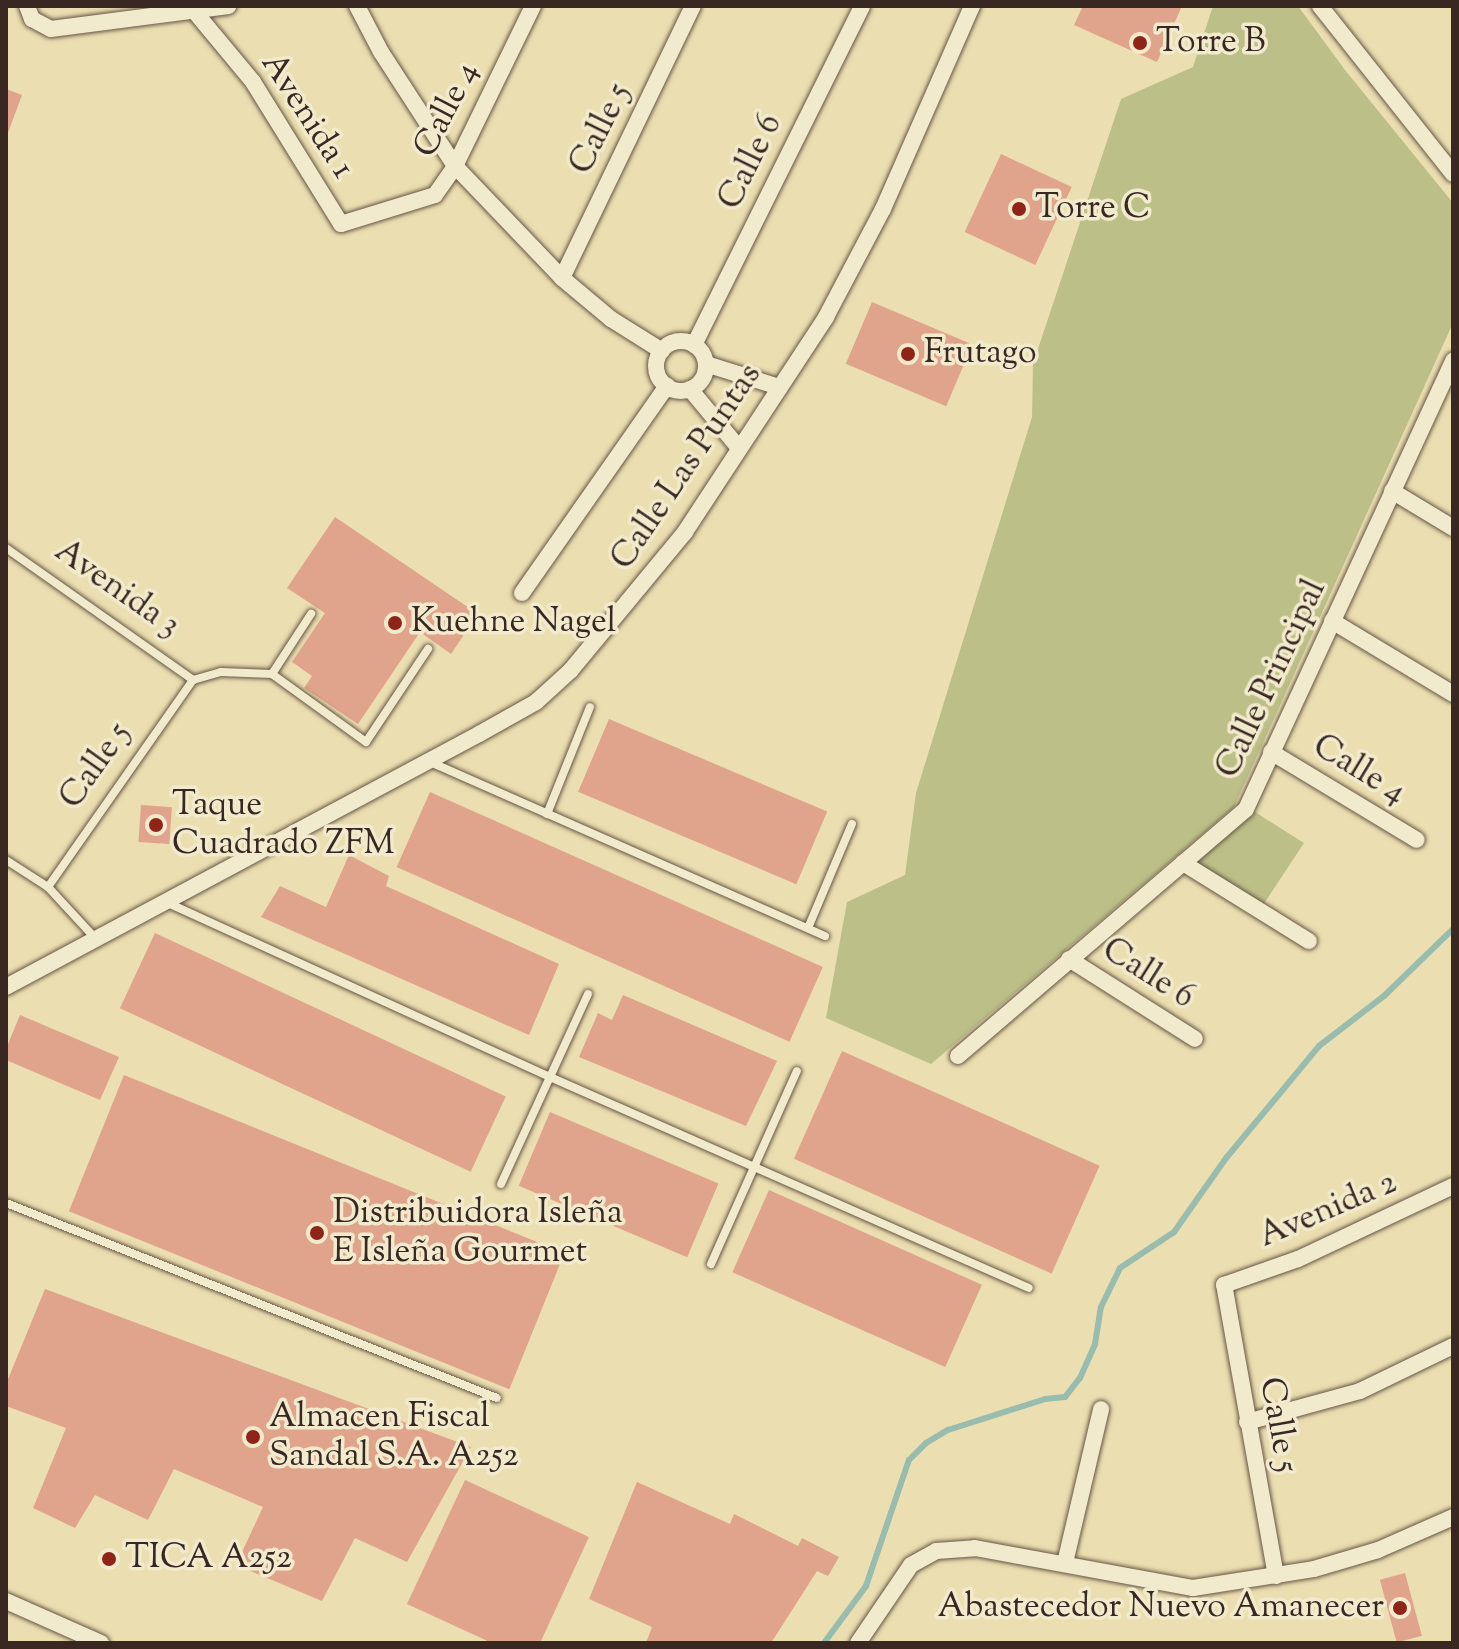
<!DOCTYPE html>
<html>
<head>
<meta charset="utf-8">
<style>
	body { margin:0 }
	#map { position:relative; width:1459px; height:1649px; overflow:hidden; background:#ebdeb0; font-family:"Sorts Mill Goudy",serif }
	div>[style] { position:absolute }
	.green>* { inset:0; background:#bcc088 }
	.stream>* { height:6px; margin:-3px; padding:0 3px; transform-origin:3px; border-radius:3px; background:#98bcae }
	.building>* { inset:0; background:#e0a38c; transform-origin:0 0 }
	.roads { filter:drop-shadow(0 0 2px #665646) drop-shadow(0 0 2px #665646) }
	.lane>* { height:8px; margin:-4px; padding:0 4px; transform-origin:4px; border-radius:4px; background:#f2eacc }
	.street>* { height:16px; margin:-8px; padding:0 8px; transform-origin:8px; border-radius:8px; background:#f2eacc }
	.street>.ring { margin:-8px; padding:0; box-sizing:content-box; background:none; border:16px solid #f2eacc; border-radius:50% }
	.dots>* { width:22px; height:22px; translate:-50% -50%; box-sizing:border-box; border:4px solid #f2eacc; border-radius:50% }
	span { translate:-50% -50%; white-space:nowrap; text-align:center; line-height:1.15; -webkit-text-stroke:7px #f2eacc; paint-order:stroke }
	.poi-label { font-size:34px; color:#392822 }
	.left { translate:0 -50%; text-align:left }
	.right { translate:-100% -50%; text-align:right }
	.street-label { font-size:34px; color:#392822 }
	.frame { position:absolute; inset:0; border:8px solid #392822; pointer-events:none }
</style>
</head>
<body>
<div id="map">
	<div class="green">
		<div style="clip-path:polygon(1213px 6px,1298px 6px,1345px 70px,1453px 203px,1453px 323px,1234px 807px,931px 1064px,826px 1018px,847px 902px,905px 875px,916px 793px,1032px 417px,1033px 364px,1121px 99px,1193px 67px)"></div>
		<div style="clip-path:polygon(1255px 812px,1304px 843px,1263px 905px,1195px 862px)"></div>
	</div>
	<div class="stream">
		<div style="left:824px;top:1643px;width:71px;rotate:-53.6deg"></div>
		<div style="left:866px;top:1586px;width:133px;rotate:-71.2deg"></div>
		<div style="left:909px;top:1460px;width:24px;rotate:-45deg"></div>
		<div style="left:926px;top:1443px;width:26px;rotate:-31deg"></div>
		<div style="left:948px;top:1430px;width:102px;rotate:-17.7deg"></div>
		<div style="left:1045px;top:1399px;width:20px;rotate:-6deg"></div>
		<div style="left:1065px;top:1397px;width:24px;rotate:-52deg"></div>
		<div style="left:1080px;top:1378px;width:37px;rotate:-66deg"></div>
		<div style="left:1095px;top:1344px;width:37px;rotate:-81deg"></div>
		<div style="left:1101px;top:1307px;width:43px;rotate:-64deg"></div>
		<div style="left:1120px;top:1268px;width:65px;rotate:-33.7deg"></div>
		<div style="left:1174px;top:1232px;width:92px;rotate:-54.8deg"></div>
		<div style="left:1227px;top:1157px;width:144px;rotate:-50.3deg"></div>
		<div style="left:1319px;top:1046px;width:82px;rotate:-37.6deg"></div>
		<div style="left:1384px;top:996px;width:96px;rotate:-44.2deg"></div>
	</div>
	<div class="building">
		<div style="clip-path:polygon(1083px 6px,1182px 6px,1157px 62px,1074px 25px)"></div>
		<div style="clip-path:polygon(6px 89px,22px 95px,6px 138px)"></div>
		<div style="left:1001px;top:154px;width:78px;height:86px;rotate:25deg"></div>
		<div style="left:872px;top:302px;width:109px;height:67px;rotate:23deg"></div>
		<div style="clip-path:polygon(335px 517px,478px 614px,451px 654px,420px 632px,358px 724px,304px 688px,312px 676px,292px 662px,325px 613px,287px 588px)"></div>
		<div style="left:609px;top:719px;width:237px;height:79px;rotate:23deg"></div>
		<div style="left:430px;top:792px;width:430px;height:82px;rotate:24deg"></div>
		<div style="left:141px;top:805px;width:31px;height:37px;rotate:4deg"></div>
		<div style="clip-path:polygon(349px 855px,389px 876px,386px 886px,559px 964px,529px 1035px,261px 917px,280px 886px,326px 907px)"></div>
		<div style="left:155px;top:933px;width:387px;height:83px;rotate:25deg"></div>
		<div style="clip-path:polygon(623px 995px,777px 1061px,746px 1126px,579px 1057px,598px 1013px,612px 1020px)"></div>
		<div style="clip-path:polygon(20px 1015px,119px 1057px,100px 1100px,6px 1060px,6px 1049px)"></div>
		<div style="left:842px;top:1051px;width:282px;height:118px;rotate:24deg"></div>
		<div style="left:124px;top:1075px;width:475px;height:147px;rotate:22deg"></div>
		<div style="left:550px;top:1112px;width:183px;height:80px;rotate:23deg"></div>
		<div style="left:769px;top:1190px;width:233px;height:90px;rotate:24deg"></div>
		<div style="clip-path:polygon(45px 1289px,288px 1379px,471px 1447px,407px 1562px,355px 1538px,322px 1601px,236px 1565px,263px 1507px,174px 1469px,148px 1520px,95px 1495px,75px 1528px,33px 1508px,66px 1428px,6px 1406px,6px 1384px)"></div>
		<div style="clip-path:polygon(465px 1480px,589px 1537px,540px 1643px,492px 1643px,407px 1604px)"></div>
		<div style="clip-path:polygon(637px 1482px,730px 1524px,734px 1514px,798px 1546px,802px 1538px,839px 1557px,828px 1576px,817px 1571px,771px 1643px,646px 1643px,652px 1627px,589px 1599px)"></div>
		<div style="left:1405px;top:1573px;width:65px;height:26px;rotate:75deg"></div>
	</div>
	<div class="roads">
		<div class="lane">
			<div style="left:6px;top:548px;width:229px;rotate:35.2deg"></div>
			<div style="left:272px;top:674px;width:116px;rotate:35.9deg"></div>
			<div style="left:366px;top:742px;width:112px;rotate:-56.3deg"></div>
			<div style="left:193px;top:680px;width:29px;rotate:-16deg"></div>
			<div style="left:221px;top:672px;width:51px;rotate:2.2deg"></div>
			<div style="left:272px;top:674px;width:72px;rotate:-57deg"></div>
			<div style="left:428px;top:761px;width:434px;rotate:23.8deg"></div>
			<div style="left:547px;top:814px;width:115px;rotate:-68.1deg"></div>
			<div style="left:6px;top:860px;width:50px;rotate:32.7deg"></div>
			<div style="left:48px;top:887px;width:71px;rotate:47.3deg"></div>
			<div style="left:48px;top:887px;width:253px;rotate:-55deg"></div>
			<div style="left:168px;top:903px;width:420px;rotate:24.5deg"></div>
			<div style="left:550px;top:1077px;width:523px;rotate:23.77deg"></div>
			<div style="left:808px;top:928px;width:113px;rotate:-67.1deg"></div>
			<div style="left:501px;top:1184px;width:209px;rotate:-65.4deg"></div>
			<div style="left:6px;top:1203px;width:528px;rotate:21.66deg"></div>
			<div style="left:711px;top:1264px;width:211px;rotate:-66deg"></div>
		</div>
		<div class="street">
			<div style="left:27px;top:6px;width:14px;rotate:69deg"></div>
			<div style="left:32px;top:19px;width:21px;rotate:28deg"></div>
			<div style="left:51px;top:29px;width:179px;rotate:-7.4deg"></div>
			<div style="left:190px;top:6px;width:99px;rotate:50.3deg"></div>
			<div style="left:253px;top:82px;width:167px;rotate:58.2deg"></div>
			<div style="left:341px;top:224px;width:98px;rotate:-17.1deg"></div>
			<div style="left:435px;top:195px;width:35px;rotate:-55deg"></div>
			<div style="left:455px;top:166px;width:178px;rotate:-64deg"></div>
			<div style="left:357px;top:6px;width:52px;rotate:62.4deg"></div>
			<div style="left:381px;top:52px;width:136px;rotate:57deg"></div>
			<div style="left:455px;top:166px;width:155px;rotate:46.3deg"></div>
			<div style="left:562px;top:278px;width:64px;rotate:39.9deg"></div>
			<div style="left:611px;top:319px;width:60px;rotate:32.1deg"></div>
			<div style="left:1320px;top:6px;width:214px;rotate:51.6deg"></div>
			<div style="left:562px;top:278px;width:302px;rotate:-64.3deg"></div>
			<div class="ring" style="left:656px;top:341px;width:34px;height:34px"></div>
			<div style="left:694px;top:345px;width:378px;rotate:-63.6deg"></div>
			<div style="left:706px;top:364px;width:77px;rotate:17.5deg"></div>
			<div style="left:690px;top:389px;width:75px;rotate:50.4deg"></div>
			<div style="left:1392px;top:491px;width:71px;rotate:31.2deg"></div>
			<div style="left:522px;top:593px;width:253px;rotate:-55deg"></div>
			<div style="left:1332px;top:621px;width:141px;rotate:31.1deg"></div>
			<div style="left:1271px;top:752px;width:170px;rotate:31.1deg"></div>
			<div style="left:1183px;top:863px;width:148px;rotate:31.8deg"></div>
			<div style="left:1069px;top:959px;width:149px;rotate:32.4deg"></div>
			<div style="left:6px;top:987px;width:536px;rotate:-28.14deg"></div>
			<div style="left:479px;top:734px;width:65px;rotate:-29.3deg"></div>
			<div style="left:536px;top:702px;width:47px;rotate:-42.4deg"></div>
			<div style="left:571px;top:670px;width:179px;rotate:-50.4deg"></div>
			<div style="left:685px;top:532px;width:257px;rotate:-56.7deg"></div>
			<div style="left:826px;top:317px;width:122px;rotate:-62.2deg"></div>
			<div style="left:883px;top:209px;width:222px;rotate:-66.3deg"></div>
			<div style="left:958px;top:1056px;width:379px;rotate:-40.6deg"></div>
			<div style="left:1246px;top:809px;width:494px;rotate:-65.2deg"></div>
			<div style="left:1247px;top:1422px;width:117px;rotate:-15.3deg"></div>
			<div style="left:1360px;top:1391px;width:103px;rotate:-25.8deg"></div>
			<div style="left:1065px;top:1563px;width:158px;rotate:-76.8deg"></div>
			<div style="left:1276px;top:1576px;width:296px;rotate:-100.1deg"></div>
			<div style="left:1224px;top:1285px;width:78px;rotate:-19.4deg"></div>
			<div style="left:1298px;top:1259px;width:171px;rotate:-25.2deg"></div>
			<div style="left:6px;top:1601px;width:104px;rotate:23.9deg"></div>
			<div style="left:858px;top:1643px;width:94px;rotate:-55.8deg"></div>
			<div style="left:911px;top:1565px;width:29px;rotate:-29deg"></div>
			<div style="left:936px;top:1551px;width:39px;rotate:-4deg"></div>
			<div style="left:975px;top:1548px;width:222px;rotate:10.4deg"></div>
			<div style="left:1193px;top:1588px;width:122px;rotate:-8.9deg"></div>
			<div style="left:1314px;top:1569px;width:67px;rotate:-16.5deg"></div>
			<div style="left:1378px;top:1550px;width:82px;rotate:-23.7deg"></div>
		</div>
	</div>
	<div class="dots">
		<div style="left:1140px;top:43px;background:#8f2418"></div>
		<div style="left:1019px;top:209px;background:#8f2418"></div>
		<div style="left:908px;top:354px;background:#8f2418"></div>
		<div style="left:395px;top:623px;background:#8f2418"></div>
		<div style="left:156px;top:825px;background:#8f2418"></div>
		<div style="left:317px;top:1233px;background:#8f2418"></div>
		<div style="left:253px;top:1437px;background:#8f2418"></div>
		<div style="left:109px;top:1559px;background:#8f2418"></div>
		<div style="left:1400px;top:1608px;background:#8f2418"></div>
	</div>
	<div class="poi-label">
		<span class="left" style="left:1156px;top:43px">Torre B</span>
		<span class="left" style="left:1035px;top:209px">Torre C</span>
		<span class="left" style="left:924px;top:354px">Frutago</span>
		<span class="left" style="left:411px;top:623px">Kuehne Nagel</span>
		<span class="left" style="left:172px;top:825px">Taque<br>Cuadrado ZFM</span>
		<span class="left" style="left:333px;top:1233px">Distribuidora Isleña<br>E Isleña Gourmet</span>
		<span class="left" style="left:269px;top:1437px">Almacen Fiscal<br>Sandal S.A. A252</span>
		<span class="left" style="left:125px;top:1559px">TICA A252</span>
		<span class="right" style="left:1384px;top:1608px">Abastecedor Nuevo Amanecer</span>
	</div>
	<div class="street-label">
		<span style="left:447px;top:110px;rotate:-63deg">Calle 4</span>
		<span style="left:307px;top:116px;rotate:57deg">Avenida 1</span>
		<span style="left:601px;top:129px;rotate:-64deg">Calle 5</span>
		<span style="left:751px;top:162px;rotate:-64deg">Calle 6</span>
		<span style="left:687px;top:467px;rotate:-56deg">Calle Las Puntas</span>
		<span style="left:117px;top:589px;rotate:35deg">Avenida 3</span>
		<span style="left:1272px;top:679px;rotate:-65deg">Calle Principal</span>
		<span style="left:96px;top:766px;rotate:-55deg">Calle 5</span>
		<span style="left:1359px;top:770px;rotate:31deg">Calle 4</span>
		<span style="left:1148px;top:974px;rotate:32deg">Calle 6</span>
		<span style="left:1328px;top:1210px;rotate:-23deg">Avenida 2</span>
		<span style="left:1278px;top:1425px;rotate:80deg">Calle 5</span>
	</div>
	<div class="frame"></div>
</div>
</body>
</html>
